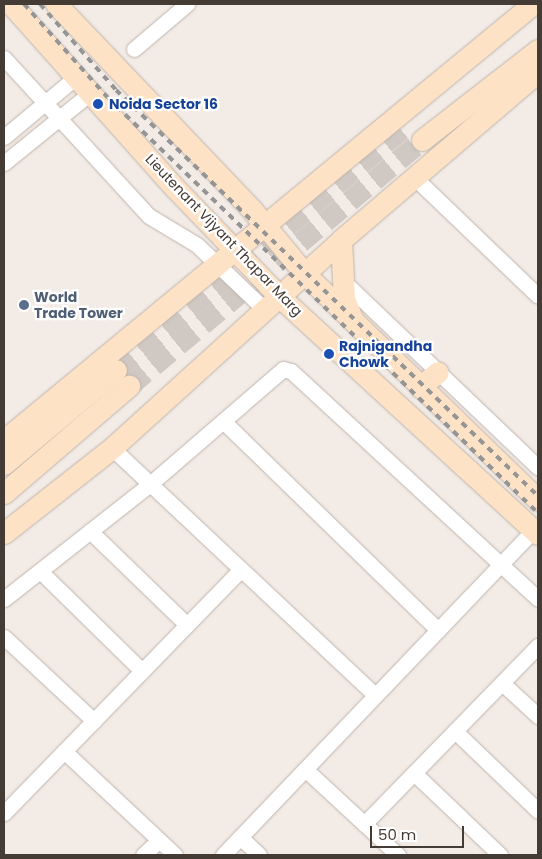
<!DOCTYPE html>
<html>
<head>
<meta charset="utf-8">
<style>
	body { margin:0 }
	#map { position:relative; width:542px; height:859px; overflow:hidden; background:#f2ebe6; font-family:Poppins,sans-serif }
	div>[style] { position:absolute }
	.secondary-tunnel>* { height:21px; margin-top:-10.5px; transform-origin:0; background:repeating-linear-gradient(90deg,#cfc8c3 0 21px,transparent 0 32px) }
	.roads { filter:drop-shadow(0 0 1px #c0b4ac) drop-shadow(0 0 1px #c0b4ac) }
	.street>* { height:15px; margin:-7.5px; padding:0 7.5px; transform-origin:7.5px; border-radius:7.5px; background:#fff }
	.secondary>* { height:21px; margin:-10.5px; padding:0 10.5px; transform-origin:10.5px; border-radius:10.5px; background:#fde2c5 }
	.rail>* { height:4px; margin-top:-2px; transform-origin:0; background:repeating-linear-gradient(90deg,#959595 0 6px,transparent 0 12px) }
	.dots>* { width:14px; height:14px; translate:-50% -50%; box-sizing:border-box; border:2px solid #fff; border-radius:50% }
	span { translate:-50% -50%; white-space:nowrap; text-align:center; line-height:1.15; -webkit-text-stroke:4.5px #fff; paint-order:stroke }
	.transit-label { font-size:14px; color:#164399; font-weight:700 }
	.left { translate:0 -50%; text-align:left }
	.street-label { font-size:14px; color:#453b35 }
	.service-label { font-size:14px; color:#4e5e75; font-weight:700 }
	.frame { position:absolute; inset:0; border:5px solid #453b35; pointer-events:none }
	.scale { position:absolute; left:370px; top:826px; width:94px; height:22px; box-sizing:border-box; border:2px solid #453b35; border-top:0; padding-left:6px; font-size:15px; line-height:18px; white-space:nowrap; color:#453b35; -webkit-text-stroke:4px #fff; paint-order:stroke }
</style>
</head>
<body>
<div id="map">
	<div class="secondary-tunnel">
		<div style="left:116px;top:370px;width:383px;rotate:-40.1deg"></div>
		<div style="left:129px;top:386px;width:383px;rotate:-40deg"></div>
	</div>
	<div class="roads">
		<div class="street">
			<div style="left:134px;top:49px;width:70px;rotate:-40.3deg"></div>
			<div style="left:4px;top:58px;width:214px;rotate:47.5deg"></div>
			<div style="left:149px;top:216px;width:56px;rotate:31.1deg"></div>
			<div style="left:197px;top:245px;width:94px;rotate:43.7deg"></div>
			<div style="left:4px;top:137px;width:94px;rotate:-39.8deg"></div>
			<div style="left:4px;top:163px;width:111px;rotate:-39.1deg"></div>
			<div style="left:415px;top:178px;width:170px;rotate:43.8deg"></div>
			<div style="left:342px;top:280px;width:271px;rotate:43.7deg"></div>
			<div style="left:223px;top:421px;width:300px;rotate:44.2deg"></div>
			<div style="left:112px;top:448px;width:361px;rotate:43.2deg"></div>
			<div style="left:90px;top:531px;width:135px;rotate:44.1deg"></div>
			<div style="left:40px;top:571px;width:143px;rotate:44.4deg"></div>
			<div style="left:4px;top:599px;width:186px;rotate:-38.2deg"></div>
			<div style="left:150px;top:484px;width:176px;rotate:-40.8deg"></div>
			<div style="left:283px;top:369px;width:8px;rotate:14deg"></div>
			<div style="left:291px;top:371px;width:336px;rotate:42.7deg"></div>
			<div style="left:4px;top:637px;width:123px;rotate:43deg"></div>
			<div style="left:502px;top:683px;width:49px;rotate:42.5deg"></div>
			<div style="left:455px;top:731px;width:115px;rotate:43.9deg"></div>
			<div style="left:64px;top:751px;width:152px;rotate:43.1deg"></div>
			<div style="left:305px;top:769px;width:127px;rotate:42.8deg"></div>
			<div style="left:414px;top:773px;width:119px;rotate:43.6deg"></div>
			<div style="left:4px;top:813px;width:340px;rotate:-45.8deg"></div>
			<div style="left:364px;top:824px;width:249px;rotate:-45.7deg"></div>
			<div style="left:240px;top:837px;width:26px;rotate:43deg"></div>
			<div style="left:143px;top:855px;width:22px;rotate:-43deg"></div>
			<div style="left:223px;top:855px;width:451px;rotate:-46.3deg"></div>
		</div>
		<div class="secondary">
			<div style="left:11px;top:4px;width:246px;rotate:48.3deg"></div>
			<div style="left:175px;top:188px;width:151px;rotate:46.1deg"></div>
			<div style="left:280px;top:297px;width:350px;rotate:42.6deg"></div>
			<div style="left:56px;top:4px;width:286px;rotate:46.4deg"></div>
			<div style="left:253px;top:211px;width:82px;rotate:50.5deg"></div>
			<div style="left:305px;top:274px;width:325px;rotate:44.1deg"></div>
			<div style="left:422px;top:140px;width:147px;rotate:-37.8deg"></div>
			<div style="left:341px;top:240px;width:59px;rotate:87.1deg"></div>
			<div style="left:344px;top:299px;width:21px;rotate:67deg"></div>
			<div style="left:420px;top:387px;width:23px;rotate:-40deg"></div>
			<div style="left:4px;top:440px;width:686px;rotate:-39.5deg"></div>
			<div style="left:4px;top:464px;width:146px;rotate:-40deg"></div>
			<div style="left:4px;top:493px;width:165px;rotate:-40.6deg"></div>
			<div style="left:4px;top:533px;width:137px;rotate:-38.2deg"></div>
			<div style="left:112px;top:448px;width:309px;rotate:-42.2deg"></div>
			<div style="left:341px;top:240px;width:259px;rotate:-40.5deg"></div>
		</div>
	</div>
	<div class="rail">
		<div style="left:24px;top:4px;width:126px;rotate:48.2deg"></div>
		<div style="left:108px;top:98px;width:598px;rotate:43.98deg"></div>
		<div style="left:40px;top:4px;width:115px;rotate:48.5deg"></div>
		<div style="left:116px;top:90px;width:586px;rotate:43.89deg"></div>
	</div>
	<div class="dots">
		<div style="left:98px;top:104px;background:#1a4fb4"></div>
		<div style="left:24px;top:305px;background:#5c6f8a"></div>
		<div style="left:329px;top:354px;background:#1a4fb4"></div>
	</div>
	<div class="transit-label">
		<span class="left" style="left:109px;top:104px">Noida Sector 16</span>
		<span class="left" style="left:339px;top:354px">Rajnigandha<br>Chowk</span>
	</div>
	<div class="street-label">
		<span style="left:224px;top:235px;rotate:46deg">Lieutenant Vijyant Thapar Marg</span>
	</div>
	<div class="service-label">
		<span class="left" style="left:34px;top:305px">World<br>Trade Tower</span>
	</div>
	<div class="frame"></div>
	<div class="scale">50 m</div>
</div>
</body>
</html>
